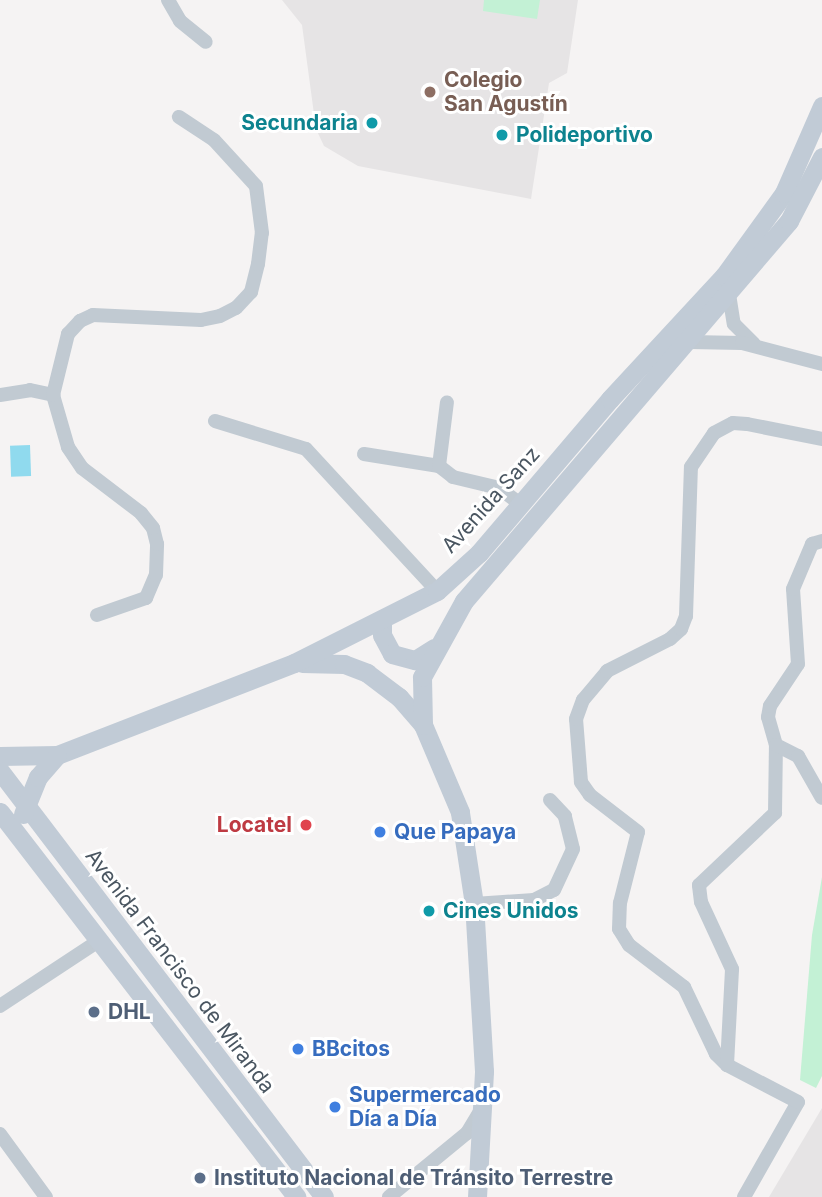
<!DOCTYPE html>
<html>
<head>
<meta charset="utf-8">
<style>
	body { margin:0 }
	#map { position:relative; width:822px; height:1197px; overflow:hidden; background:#f5f3f3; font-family:Inter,sans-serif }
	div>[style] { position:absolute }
	.education>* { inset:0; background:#e6e4e5 }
	.green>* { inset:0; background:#c3f1d5 }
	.water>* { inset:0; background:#90daee; transform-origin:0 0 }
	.street>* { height:14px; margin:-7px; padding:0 7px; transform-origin:7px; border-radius:7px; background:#c1cad2 }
	.secondary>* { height:19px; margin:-9.5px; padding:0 9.5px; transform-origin:9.5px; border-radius:9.5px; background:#c1cbd6 }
	.dots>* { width:19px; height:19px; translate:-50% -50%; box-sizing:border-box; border:4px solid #fff; border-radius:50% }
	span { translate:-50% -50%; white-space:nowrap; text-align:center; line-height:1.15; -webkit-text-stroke:6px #fff; paint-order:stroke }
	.education-label { font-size:21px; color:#785e54; font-weight:700 }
	.left { translate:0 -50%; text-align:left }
	.culture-label { font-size:21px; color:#0d838f; font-weight:700 }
	.right { translate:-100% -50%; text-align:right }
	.street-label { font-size:21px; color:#4a5661 }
	.health-label { font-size:21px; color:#be3a42; font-weight:700 }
	.shop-label { font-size:21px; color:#366cbe; font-weight:700 }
	.service-label { font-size:21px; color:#4e5e75; font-weight:700 }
</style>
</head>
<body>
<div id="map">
	<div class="education">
		<div style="clip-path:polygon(282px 0,578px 0,567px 73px,549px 83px,531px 199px,358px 166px,324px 146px,316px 129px,302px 25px)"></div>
		<div style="clip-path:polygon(822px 1108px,822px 1197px,769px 1197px)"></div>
	</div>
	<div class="green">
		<div style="clip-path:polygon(484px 0,540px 0,537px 19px,483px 11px)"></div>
		<div style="clip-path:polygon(822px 877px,822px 1076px,816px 1088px,800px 1080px,812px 935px)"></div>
	</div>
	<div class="water">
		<div style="left:30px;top:445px;width:31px;height:20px;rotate:88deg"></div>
	</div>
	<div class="street">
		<div style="left:168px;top:0;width:24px;rotate:60deg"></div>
		<div style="left:180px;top:21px;width:33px;rotate:39deg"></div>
		<div style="left:729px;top:294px;width:30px;rotate:81deg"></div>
		<div style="left:734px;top:324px;width:28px;rotate:45deg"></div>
		<div style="left:690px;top:342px;width:52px;rotate:1.1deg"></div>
		<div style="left:742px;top:343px;width:83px;rotate:14.7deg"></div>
		<div style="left:0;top:395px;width:30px;rotate:-9deg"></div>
		<div style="left:30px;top:390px;width:24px;rotate:12deg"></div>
		<div style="left:215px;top:421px;width:95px;rotate:17.1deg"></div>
		<div style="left:306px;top:449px;width:193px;rotate:47.3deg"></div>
		<div style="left:364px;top:454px;width:76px;rotate:9.1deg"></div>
		<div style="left:439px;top:466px;width:18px;rotate:38deg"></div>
		<div style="left:453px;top:477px;width:47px;rotate:13.4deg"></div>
		<div style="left:499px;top:488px;width:26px;rotate:37deg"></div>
		<div style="left:439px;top:466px;width:64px;rotate:-82.9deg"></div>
		<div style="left:97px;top:615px;width:52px;rotate:-19.1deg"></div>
		<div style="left:146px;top:598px;width:25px;rotate:-67deg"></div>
		<div style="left:156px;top:575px;width:31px;rotate:-88deg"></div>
		<div style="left:157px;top:544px;width:16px;rotate:-104deg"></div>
		<div style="left:153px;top:528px;width:19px;rotate:-129deg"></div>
		<div style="left:141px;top:513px;width:74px;rotate:-142.7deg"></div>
		<div style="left:82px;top:468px;width:25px;rotate:-124deg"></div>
		<div style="left:68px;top:447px;width:54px;rotate:-106.1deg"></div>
		<div style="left:53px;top:395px;width:63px;rotate:-76.2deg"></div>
		<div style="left:68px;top:334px;width:18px;rotate:-47deg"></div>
		<div style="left:80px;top:321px;width:14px;rotate:-25deg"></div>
		<div style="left:93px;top:315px;width:108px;rotate:2.7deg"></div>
		<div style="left:201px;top:320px;width:19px;rotate:-12deg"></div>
		<div style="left:220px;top:316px;width:18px;rotate:-27deg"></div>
		<div style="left:236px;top:308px;width:22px;rotate:-47deg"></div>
		<div style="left:251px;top:292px;width:29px;rotate:-76deg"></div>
		<div style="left:258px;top:264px;width:31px;rotate:-83deg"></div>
		<div style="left:262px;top:233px;width:47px;rotate:-97.3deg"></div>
		<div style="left:256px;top:186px;width:62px;rotate:-132.4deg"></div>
		<div style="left:214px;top:140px;width:42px;rotate:-146.7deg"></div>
		<div style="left:776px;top:745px;width:29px;rotate:-106deg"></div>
		<div style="left:768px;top:717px;width:11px;rotate:-80deg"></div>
		<div style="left:770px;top:706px;width:50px;rotate:-56.3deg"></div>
		<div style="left:798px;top:664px;width:75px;rotate:-93.8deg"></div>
		<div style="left:793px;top:589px;width:49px;rotate:-67.1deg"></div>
		<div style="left:812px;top:544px;width:10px;rotate:-17deg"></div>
		<div style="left:474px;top:904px;width:60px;rotate:-3.8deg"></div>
		<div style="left:534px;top:900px;width:22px;rotate:-27deg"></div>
		<div style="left:554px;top:890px;width:45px;rotate:-65.1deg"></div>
		<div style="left:573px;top:849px;width:34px;rotate:-104deg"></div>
		<div style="left:565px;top:816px;width:22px;rotate:-133deg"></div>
		<div style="left:0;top:1006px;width:120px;rotate:-33.4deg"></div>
		<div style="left:727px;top:1065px;width:16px;rotate:-135deg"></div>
		<div style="left:716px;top:1054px;width:74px;rotate:-115.5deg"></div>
		<div style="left:684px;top:987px;width:69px;rotate:-142.6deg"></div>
		<div style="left:629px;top:945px;width:19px;rotate:-122deg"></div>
		<div style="left:619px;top:929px;width:26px;rotate:-88deg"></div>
		<div style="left:620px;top:903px;width:73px;rotate:-75.8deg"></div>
		<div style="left:638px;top:832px;width:61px;rotate:-142.4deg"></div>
		<div style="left:590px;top:795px;width:16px;rotate:-125deg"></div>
		<div style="left:581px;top:782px;width:63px;rotate:-94.5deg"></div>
		<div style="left:576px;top:719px;width:20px;rotate:-70deg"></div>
		<div style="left:583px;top:700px;width:38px;rotate:-50deg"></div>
		<div style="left:607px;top:671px;width:71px;rotate:-26.9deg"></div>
		<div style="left:670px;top:639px;width:15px;rotate:-42deg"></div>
		<div style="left:681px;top:629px;width:14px;rotate:-69deg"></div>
		<div style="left:686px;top:616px;width:149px;rotate:-88.1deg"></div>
		<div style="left:691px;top:467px;width:41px;rotate:-55.9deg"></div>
		<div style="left:714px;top:433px;width:21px;rotate:-28deg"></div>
		<div style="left:733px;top:423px;width:14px;rotate:4deg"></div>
		<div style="left:747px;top:424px;width:76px;rotate:11.3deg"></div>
		<div style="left:0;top:1134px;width:78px;rotate:53.9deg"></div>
		<div style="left:389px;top:1197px;width:101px;rotate:-39.4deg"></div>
		<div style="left:467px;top:1133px;width:23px;rotate:-59deg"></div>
		<div style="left:744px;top:1197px;width:109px;rotate:-60.4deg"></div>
		<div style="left:798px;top:1102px;width:80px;rotate:-152.5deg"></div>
		<div style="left:727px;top:1065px;width:96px;rotate:-87deg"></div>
		<div style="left:732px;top:969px;width:74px;rotate:-114.8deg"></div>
		<div style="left:701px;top:902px;width:17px;rotate:-97deg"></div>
		<div style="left:699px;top:885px;width:105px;rotate:-43.5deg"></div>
		<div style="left:775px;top:813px;width:68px;rotate:-89.2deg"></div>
		<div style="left:776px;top:745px;width:25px;rotate:27deg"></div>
		<div style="left:798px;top:756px;width:48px;rotate:60.3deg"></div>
	</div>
	<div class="secondary">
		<div style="left:382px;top:622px;width:13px;rotate:90deg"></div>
		<div style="left:382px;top:635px;width:21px;rotate:62deg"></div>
		<div style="left:392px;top:654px;width:24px;rotate:15deg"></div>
		<div style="left:415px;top:660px;width:22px;rotate:-32deg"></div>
		<div style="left:302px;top:663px;width:42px;rotate:1.4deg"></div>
		<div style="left:344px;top:664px;width:25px;rotate:21deg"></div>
		<div style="left:367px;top:673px;width:40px;rotate:37deg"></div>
		<div style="left:399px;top:697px;width:37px;rotate:49deg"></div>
		<div style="left:0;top:756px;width:57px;rotate:-1deg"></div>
		<div style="left:57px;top:755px;width:254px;rotate:-21.2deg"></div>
		<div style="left:294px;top:663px;width:160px;rotate:-26.7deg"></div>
		<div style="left:437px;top:591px;width:57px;rotate:-42.1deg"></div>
		<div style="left:479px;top:553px;width:202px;rotate:-49.6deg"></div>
		<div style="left:610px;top:399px;width:168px;rotate:-47.2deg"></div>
		<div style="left:724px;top:276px;width:102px;rotate:-54.1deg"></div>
		<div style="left:784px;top:193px;width:95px;rotate:-66.4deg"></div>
		<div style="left:0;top:771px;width:535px;rotate:52.74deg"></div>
		<div style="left:0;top:812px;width:486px;rotate:52.4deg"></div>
		<div style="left:23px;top:814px;width:40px;rotate:-68deg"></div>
		<div style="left:38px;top:777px;width:29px;rotate:-49deg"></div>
		<div style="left:477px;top:1197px;width:126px;rotate:-86.8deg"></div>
		<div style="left:484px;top:1071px;width:167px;rotate:-93.4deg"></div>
		<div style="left:474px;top:904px;width:93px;rotate:-98.7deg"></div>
		<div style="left:460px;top:812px;width:95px;rotate:-113deg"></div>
		<div style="left:423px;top:725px;width:48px;rotate:-91.2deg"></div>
		<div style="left:422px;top:677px;width:87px;rotate:-61.1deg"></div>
		<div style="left:464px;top:601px;width:500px;rotate:-49.46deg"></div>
		<div style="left:789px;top:221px;width:72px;rotate:-62.7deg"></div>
	</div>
	<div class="dots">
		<div style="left:430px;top:92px;background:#8d6e63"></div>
		<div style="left:372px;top:123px;background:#0f9aa8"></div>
		<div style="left:502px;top:135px;background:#0f9aa8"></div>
		<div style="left:306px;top:825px;background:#e0444e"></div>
		<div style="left:380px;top:832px;background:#3f7fe0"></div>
		<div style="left:429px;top:911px;background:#0f9aa8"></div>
		<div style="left:94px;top:1012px;background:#5c6f8a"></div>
		<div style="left:298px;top:1049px;background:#3f7fe0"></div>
		<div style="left:335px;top:1107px;background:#3f7fe0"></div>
		<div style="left:200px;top:1178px;background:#5c6f8a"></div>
	</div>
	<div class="education-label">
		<span class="left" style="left:444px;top:92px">Colegio<br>San Agustín</span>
	</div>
	<div class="culture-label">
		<span class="right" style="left:358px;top:123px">Secundaria</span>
		<span class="left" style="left:516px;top:135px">Polideportivo</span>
		<span class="left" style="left:443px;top:911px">Cines Unidos</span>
	</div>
	<div class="street-label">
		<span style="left:491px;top:500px;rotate:-48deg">Avenida Sanz</span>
		<span style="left:180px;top:971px;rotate:53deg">Avenida Francisco de Miranda</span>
	</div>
	<div class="health-label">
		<span class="right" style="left:292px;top:825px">Locatel</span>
	</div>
	<div class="shop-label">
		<span class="left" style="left:394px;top:832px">Que Papaya</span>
		<span class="left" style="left:312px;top:1049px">BBcitos</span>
		<span class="left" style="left:349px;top:1107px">Supermercado<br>Día a Día</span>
	</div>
	<div class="service-label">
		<span class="left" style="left:108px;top:1012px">DHL</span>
		<span class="left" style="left:214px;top:1178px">Instituto Nacional de Tránsito Terrestre</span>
	</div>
</div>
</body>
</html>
